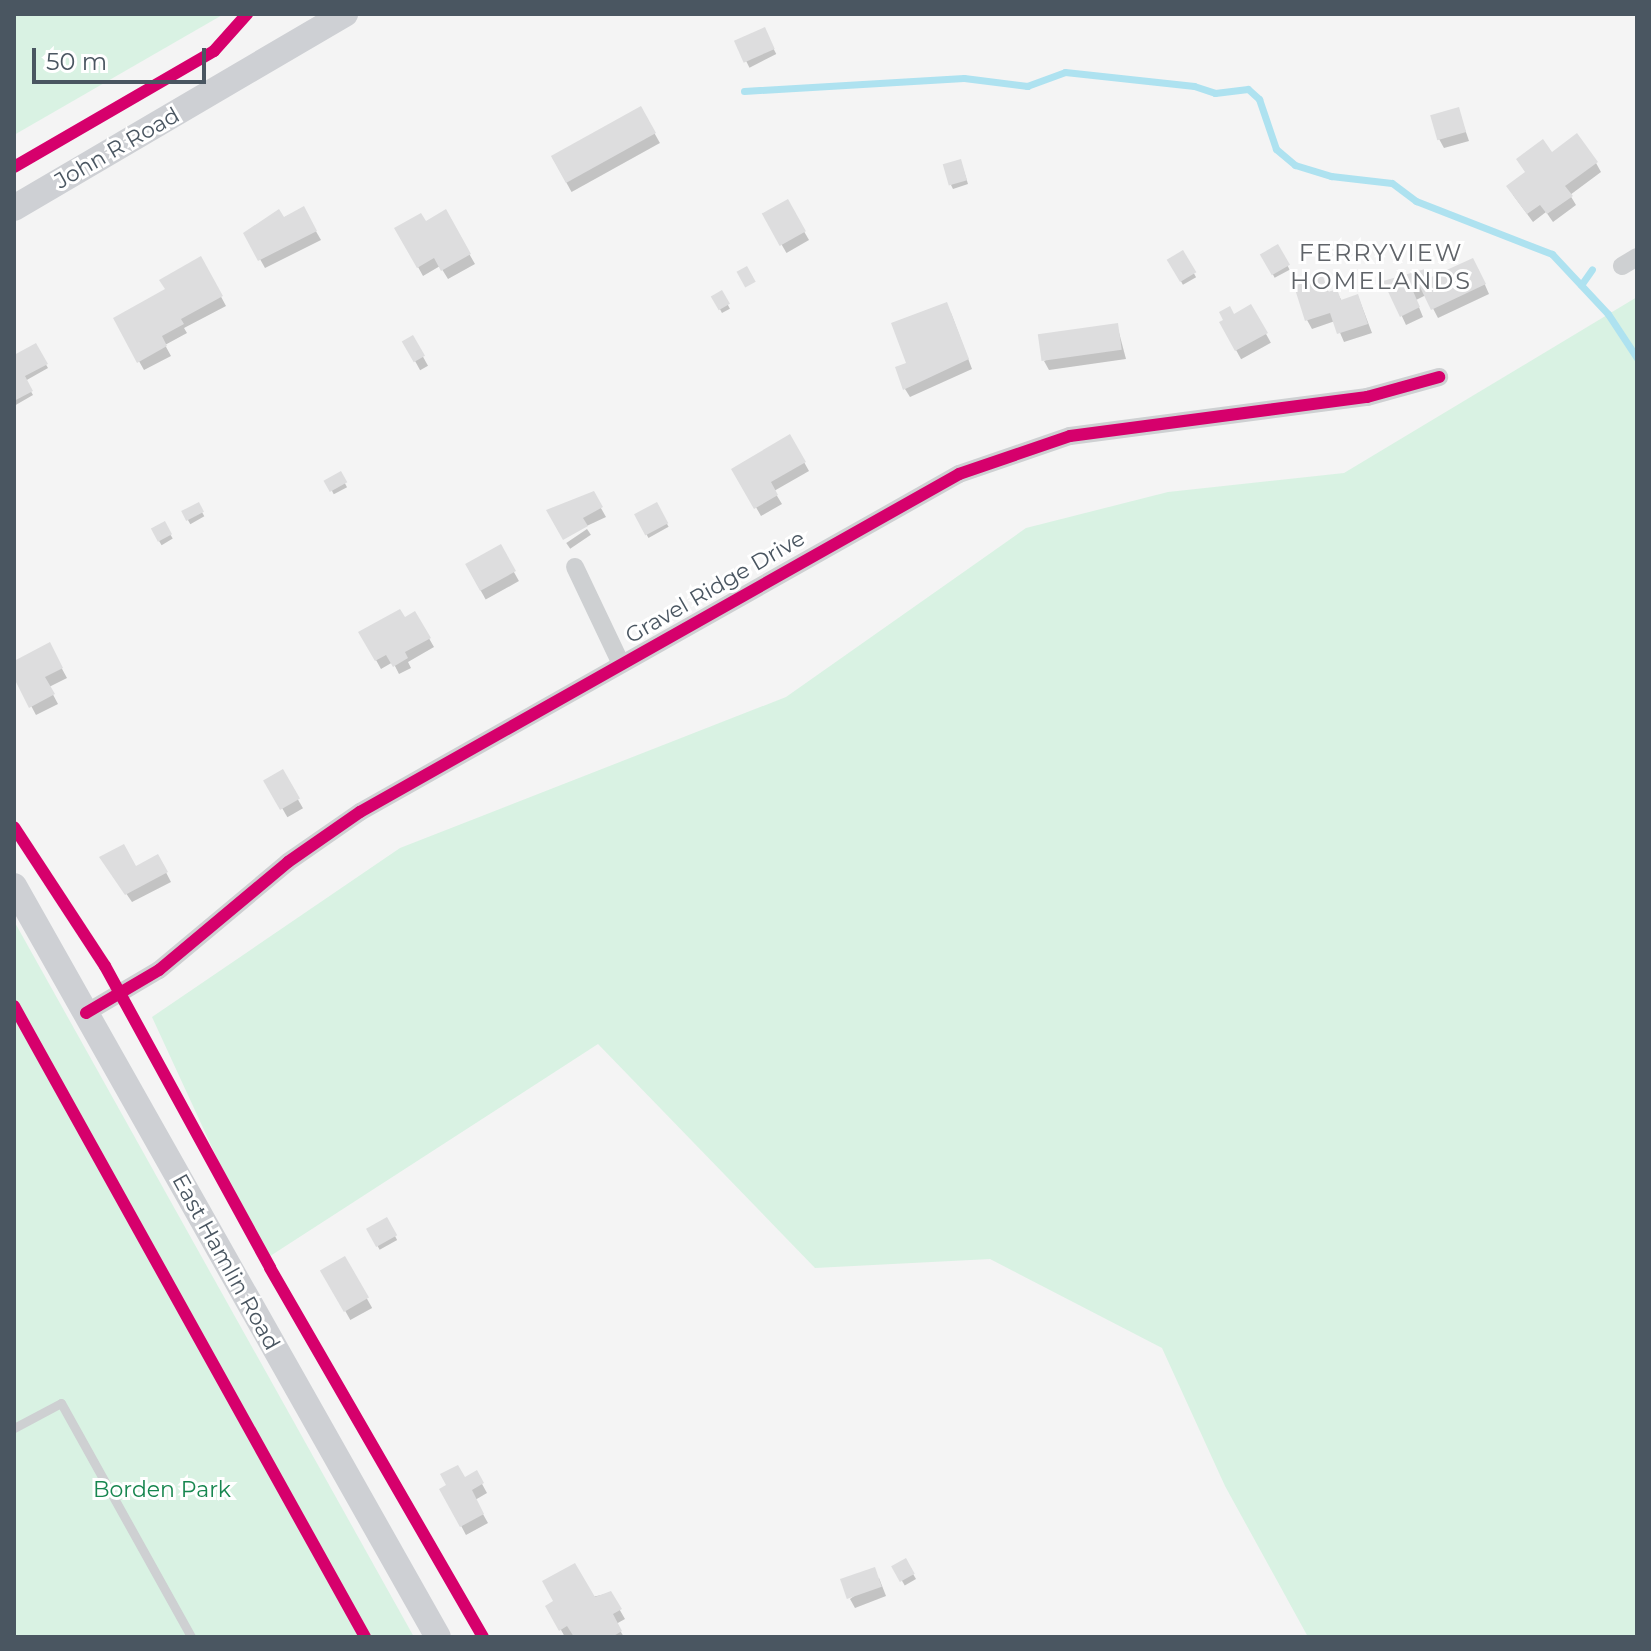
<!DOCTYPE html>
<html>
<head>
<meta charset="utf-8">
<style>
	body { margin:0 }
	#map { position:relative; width:1651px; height:1651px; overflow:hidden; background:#f4f4f4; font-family:Montserrat,sans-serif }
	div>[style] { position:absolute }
	.green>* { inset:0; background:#d9f2e3 }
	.shadow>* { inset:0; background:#0003; transform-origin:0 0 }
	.stream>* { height:7px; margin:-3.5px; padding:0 3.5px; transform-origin:3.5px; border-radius:3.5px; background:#aee2f0 }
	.building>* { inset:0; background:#ddddde; transform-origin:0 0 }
	.lane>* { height:9px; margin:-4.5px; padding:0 4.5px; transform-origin:4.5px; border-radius:4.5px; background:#ced0d2 }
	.street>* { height:18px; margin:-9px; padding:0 9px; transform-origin:9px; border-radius:9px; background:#ced0d2 }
	.secondary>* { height:26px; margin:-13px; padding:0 13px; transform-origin:13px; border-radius:13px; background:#ced0d4 }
	.cycleway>* { height:12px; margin:-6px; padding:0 6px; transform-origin:6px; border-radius:6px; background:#d6006c }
	span { translate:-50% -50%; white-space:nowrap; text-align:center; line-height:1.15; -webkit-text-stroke:6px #fff; paint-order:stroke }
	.street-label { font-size:22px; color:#4a5661 }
	.park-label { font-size:22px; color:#17864f }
	.neighbourhood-label { font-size:24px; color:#5f6368; letter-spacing:2px }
	.frame { position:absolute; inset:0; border:16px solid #4a5661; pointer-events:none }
	.scale { position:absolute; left:32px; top:48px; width:174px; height:36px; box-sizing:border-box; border:4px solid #4a5661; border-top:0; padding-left:10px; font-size:24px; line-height:28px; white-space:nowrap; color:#4a5661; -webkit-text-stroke:6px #fff; paint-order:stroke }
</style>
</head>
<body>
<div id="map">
	<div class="green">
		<div style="clip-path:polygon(14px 14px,224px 14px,14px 135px)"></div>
		<div style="clip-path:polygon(1637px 297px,1637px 1637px,1308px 1637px,1225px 1486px,1162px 1348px,990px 1259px,815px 1268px,598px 1044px,264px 1260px,152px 1017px,400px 848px,786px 697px,1026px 528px,1168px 492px,1344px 473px)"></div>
		<div style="clip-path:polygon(14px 921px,414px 1637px,14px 1637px)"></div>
	</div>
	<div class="shadow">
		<div style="left:764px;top:30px;width:27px;height:30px;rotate:63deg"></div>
		<div style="left:641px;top:109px;width:39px;height:101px;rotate:61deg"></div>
		<div style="clip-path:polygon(1458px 109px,1469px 141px,1444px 148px,1439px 139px)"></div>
		<div style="clip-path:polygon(1552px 154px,1596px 163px,1601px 172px,1570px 195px,1576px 205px,1553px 222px,1546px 212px,1533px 222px,1513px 195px)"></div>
		<div style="clip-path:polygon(962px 165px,968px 184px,953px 189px,951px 185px)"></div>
		<div style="left:787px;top:202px;width:44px;height:26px;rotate:60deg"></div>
		<div style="clip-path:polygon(303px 209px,321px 240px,265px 268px,246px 234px)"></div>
		<div style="clip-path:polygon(445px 212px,475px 264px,448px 279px,440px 266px,423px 276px,397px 229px,425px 223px)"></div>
		<div style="left:1277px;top:246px;width:27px;height:17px;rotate:62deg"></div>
		<div style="left:1182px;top:252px;width:29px;height:15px;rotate:61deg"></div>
		<div style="clip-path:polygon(201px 259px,226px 306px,184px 328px,187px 333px,165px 345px,171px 356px,144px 370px,115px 319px,167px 290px)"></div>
		<div style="clip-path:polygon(1478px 269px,1489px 294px,1438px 318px,1426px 295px,1416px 300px,1423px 317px,1406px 325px,1386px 282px,1429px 280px)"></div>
		<div style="clip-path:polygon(1323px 279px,1329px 293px,1336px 291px,1342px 301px,1358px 296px,1372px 333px,1344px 342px,1335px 321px,1312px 329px,1307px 320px)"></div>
		<div style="left:721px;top:292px;width:19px;height:9px;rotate:62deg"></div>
		<div style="left:1251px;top:307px;width:41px;height:34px;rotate:61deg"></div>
		<div style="clip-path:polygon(951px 313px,972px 369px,910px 397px,905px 389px,908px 364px)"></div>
		<div style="clip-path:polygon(1117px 325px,1126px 359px,1049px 370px,1044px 361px)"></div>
		<div style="left:412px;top:337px;width:33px;height:9px;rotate:61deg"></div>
		<div style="clip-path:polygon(35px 346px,48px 368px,25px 381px,33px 395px,14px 406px,14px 368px)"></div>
		<div style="clip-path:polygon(790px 437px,809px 471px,774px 491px,782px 504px,761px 516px,734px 469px)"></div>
		<div style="left:340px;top:474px;width:15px;height:15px;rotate:62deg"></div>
		<div style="clip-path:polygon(593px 494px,606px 517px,563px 537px)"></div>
		<div style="left:656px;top:504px;width:26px;height:23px;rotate:61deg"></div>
		<div style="left:198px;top:505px;width:13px;height:16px;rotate:61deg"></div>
		<div style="left:164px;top:524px;width:17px;height:13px;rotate:59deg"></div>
		<div style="left:587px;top:529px;width:7px;height:25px;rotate:56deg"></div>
		<div style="left:500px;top:547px;width:39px;height:38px;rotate:61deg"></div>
		<div style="clip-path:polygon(415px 614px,434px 647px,408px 662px,411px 668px,399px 674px,393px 662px,381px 669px,361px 633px)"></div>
		<div style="clip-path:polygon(49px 645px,67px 678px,49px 687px,58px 704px,36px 715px,14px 674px,14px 663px)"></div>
		<div style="left:282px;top:772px;width:42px;height:18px;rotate:60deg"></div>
		<div style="clip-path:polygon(158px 857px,171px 882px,132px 902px,102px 858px,135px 868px)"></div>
		<div style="left:386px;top:1220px;width:23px;height:20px;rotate:61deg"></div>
		<div style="left:345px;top:1259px;width:56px;height:25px;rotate:61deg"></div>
		<div style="clip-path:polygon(476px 1473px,487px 1493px,475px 1500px,488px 1523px,466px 1535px,442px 1490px)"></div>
		<div style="left:905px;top:1560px;width:22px;height:13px;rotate:60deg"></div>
		<div style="clip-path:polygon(879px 1578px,886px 1596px,855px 1608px,850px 1599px)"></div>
		<div style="clip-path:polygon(610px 1593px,625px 1619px,616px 1624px,624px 1637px,565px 1637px,548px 1607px)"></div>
	</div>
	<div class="stream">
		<div style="left:744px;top:91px;width:220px;rotate:-3.4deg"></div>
		<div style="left:964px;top:78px;width:64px;rotate:7.2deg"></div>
		<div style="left:1027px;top:86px;width:40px;rotate:-20.2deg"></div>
		<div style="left:1065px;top:72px;width:130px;rotate:6.2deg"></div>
		<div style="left:1194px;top:86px;width:22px;rotate:18deg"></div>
		<div style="left:1215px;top:93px;width:33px;rotate:-7deg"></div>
		<div style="left:1248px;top:89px;width:15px;rotate:42deg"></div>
		<div style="left:1259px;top:99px;width:53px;rotate:71.2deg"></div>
		<div style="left:1276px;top:149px;width:25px;rotate:40deg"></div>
		<div style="left:1295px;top:165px;width:38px;rotate:17deg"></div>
		<div style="left:1331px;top:176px;width:61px;rotate:6.5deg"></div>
		<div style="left:1392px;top:183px;width:30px;rotate:37deg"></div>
		<div style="left:1416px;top:201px;width:146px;rotate:21.3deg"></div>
		<div style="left:1552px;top:254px;width:82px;rotate:47deg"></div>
		<div style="left:1608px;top:314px;width:53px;rotate:56.6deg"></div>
		<div style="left:1581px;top:285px;width:19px;rotate:-55deg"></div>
	</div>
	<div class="building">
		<div style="left:765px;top:27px;width:24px;height:34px;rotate:66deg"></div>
		<div style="left:641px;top:106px;width:31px;height:103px;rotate:61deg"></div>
		<div style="left:1459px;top:107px;width:26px;height:30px;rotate:74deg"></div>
		<div style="clip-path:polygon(1577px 133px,1598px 162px,1565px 186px,1573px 196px,1547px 214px,1540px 205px,1527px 214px,1506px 186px,1525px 172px,1516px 159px,1543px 139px,1552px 152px)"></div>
		<div style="left:961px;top:159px;width:22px;height:19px;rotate:74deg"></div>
		<div style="left:788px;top:199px;width:37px;height:30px;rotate:61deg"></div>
		<div style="clip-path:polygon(304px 206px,317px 231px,258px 261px,243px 233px,279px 209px,284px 217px)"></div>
		<div style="clip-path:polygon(446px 209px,471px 254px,441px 271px,434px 258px,417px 268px,394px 228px,421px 213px,426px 221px)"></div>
		<div style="left:1278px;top:244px;width:24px;height:21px;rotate:60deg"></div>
		<div style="left:1183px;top:250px;width:26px;height:19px;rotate:59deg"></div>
		<div style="clip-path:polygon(201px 256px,223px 296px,181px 319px,184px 324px,162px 336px,167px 346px,137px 363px,113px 318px,165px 289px,159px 280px)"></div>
		<div style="clip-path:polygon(1473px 258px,1486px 284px,1431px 310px,1420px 287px,1413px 291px,1420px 307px,1400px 317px,1383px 281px,1425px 269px,1429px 278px)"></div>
		<div style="left:747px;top:266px;width:18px;height:12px;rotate:61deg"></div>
		<div style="clip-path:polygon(1323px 276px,1328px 292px,1337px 289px,1341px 300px,1358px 294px,1368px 324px,1337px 334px,1330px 313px,1305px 321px,1294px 286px)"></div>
		<div style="left:722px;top:290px;width:16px;height:13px;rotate:60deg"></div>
		<div style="clip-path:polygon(947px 302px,969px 359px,903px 390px,895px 367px,906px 363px,891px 323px)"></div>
		<div style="clip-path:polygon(1251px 304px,1268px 333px,1235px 351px,1219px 322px,1223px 320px,1219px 312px,1230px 306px,1234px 314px)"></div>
		<div style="left:1118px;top:323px;width:27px;height:81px;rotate:82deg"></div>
		<div style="left:413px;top:335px;width:24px;height:13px;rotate:60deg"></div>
		<div style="clip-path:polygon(36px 343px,48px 364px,25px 376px,33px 391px,14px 401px,14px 355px)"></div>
		<div style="clip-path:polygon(790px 434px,806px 462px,771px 482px,778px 495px,754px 509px,731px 469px)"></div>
		<div style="left:341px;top:471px;width:13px;height:20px;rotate:61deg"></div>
		<div style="clip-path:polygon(594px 491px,603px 507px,583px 518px,588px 526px,563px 540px,546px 510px)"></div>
		<div style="left:199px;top:502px;width:11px;height:20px;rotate:63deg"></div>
		<div style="left:657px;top:502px;width:24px;height:26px;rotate:62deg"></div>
		<div style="left:165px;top:521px;width:15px;height:16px;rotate:62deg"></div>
		<div style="left:501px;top:544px;width:31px;height:41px;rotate:61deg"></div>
		<div style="clip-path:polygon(400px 609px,405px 617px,415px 611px,431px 638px,405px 652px,408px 658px,393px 667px,386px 655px,375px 661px,358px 632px)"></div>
		<div style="clip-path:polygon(50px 642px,63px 668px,45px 677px,55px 694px,29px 708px,14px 678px,14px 661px)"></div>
		<div style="left:283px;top:769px;width:34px;height:23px;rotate:60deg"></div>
		<div style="clip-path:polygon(124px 844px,136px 866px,158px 854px,168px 872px,125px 895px,99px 857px)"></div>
		<div style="left:387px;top:1217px;width:21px;height:24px;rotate:61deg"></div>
		<div style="left:345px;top:1256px;width:48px;height:29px;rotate:60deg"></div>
		<div style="clip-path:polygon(458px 1465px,465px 1477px,477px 1470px,484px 1483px,472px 1490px,484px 1514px,460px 1527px,439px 1489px,446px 1485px,440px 1474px)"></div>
		<div style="left:906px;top:1558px;width:18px;height:17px;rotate:61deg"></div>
		<div style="clip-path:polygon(575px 1563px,595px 1597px,611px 1591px,622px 1609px,613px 1614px,622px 1631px,612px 1637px,574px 1637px,567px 1626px,559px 1631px,545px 1606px,553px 1601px,542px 1581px)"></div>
		<div style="left:875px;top:1567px;width:21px;height:37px;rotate:71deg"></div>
	</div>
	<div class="lane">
		<div style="left:14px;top:1428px;width:53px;rotate:-28deg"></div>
		<div style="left:61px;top:1403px;width:268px;rotate:60.9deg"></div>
	</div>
	<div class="street">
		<div style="left:1622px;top:266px;width:17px;rotate:-31deg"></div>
		<div style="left:575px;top:567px;width:107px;rotate:64.6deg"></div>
		<div style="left:86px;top:1013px;width:85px;rotate:-30.5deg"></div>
		<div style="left:159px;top:970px;width:168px;rotate:-39.9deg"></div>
		<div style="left:288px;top:862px;width:88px;rotate:-34.8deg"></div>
		<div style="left:360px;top:812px;width:688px;rotate:-29.43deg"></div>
		<div style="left:959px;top:474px;width:117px;rotate:-18.9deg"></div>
		<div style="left:1070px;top:436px;width:300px;rotate:-7.5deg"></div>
		<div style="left:1367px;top:397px;width:75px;rotate:-15.5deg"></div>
	</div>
	<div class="secondary">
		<div style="left:14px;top:208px;width:384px;rotate:-30.4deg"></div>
		<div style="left:14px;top:886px;width:862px;rotate:60.55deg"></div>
	</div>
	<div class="cycleway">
		<div style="left:14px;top:167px;width:231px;rotate:-30.1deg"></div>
		<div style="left:214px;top:51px;width:50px;rotate:-48.3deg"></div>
		<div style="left:14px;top:827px;width:166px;rotate:56.8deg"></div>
		<div style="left:105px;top:966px;width:344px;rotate:61.3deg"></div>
		<div style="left:270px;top:1268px;width:426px;rotate:60deg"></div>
		<div style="left:14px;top:1006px;width:722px;rotate:60.91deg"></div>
		<div style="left:86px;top:1013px;width:85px;rotate:-30.5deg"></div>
		<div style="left:159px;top:970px;width:168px;rotate:-39.9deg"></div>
		<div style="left:288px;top:862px;width:88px;rotate:-34.8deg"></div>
		<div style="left:360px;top:812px;width:688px;rotate:-29.43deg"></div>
		<div style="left:959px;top:474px;width:117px;rotate:-18.9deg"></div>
		<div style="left:1070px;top:436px;width:300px;rotate:-7.5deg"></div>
		<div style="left:1367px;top:397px;width:75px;rotate:-15.5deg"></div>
	</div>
	<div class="street-label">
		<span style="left:117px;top:148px;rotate:-30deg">John R Road</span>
		<span style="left:715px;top:587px;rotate:-30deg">Gravel Ridge Drive</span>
		<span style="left:226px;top:1262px;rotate:61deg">East Hamlin Road</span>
	</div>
	<div class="park-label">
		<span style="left:162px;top:1490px">Borden Park</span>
	</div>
	<div class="neighbourhood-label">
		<span style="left:1381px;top:267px">FERRYVIEW<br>HOMELANDS</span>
	</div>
	<div class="frame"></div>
	<div class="scale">50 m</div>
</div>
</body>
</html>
